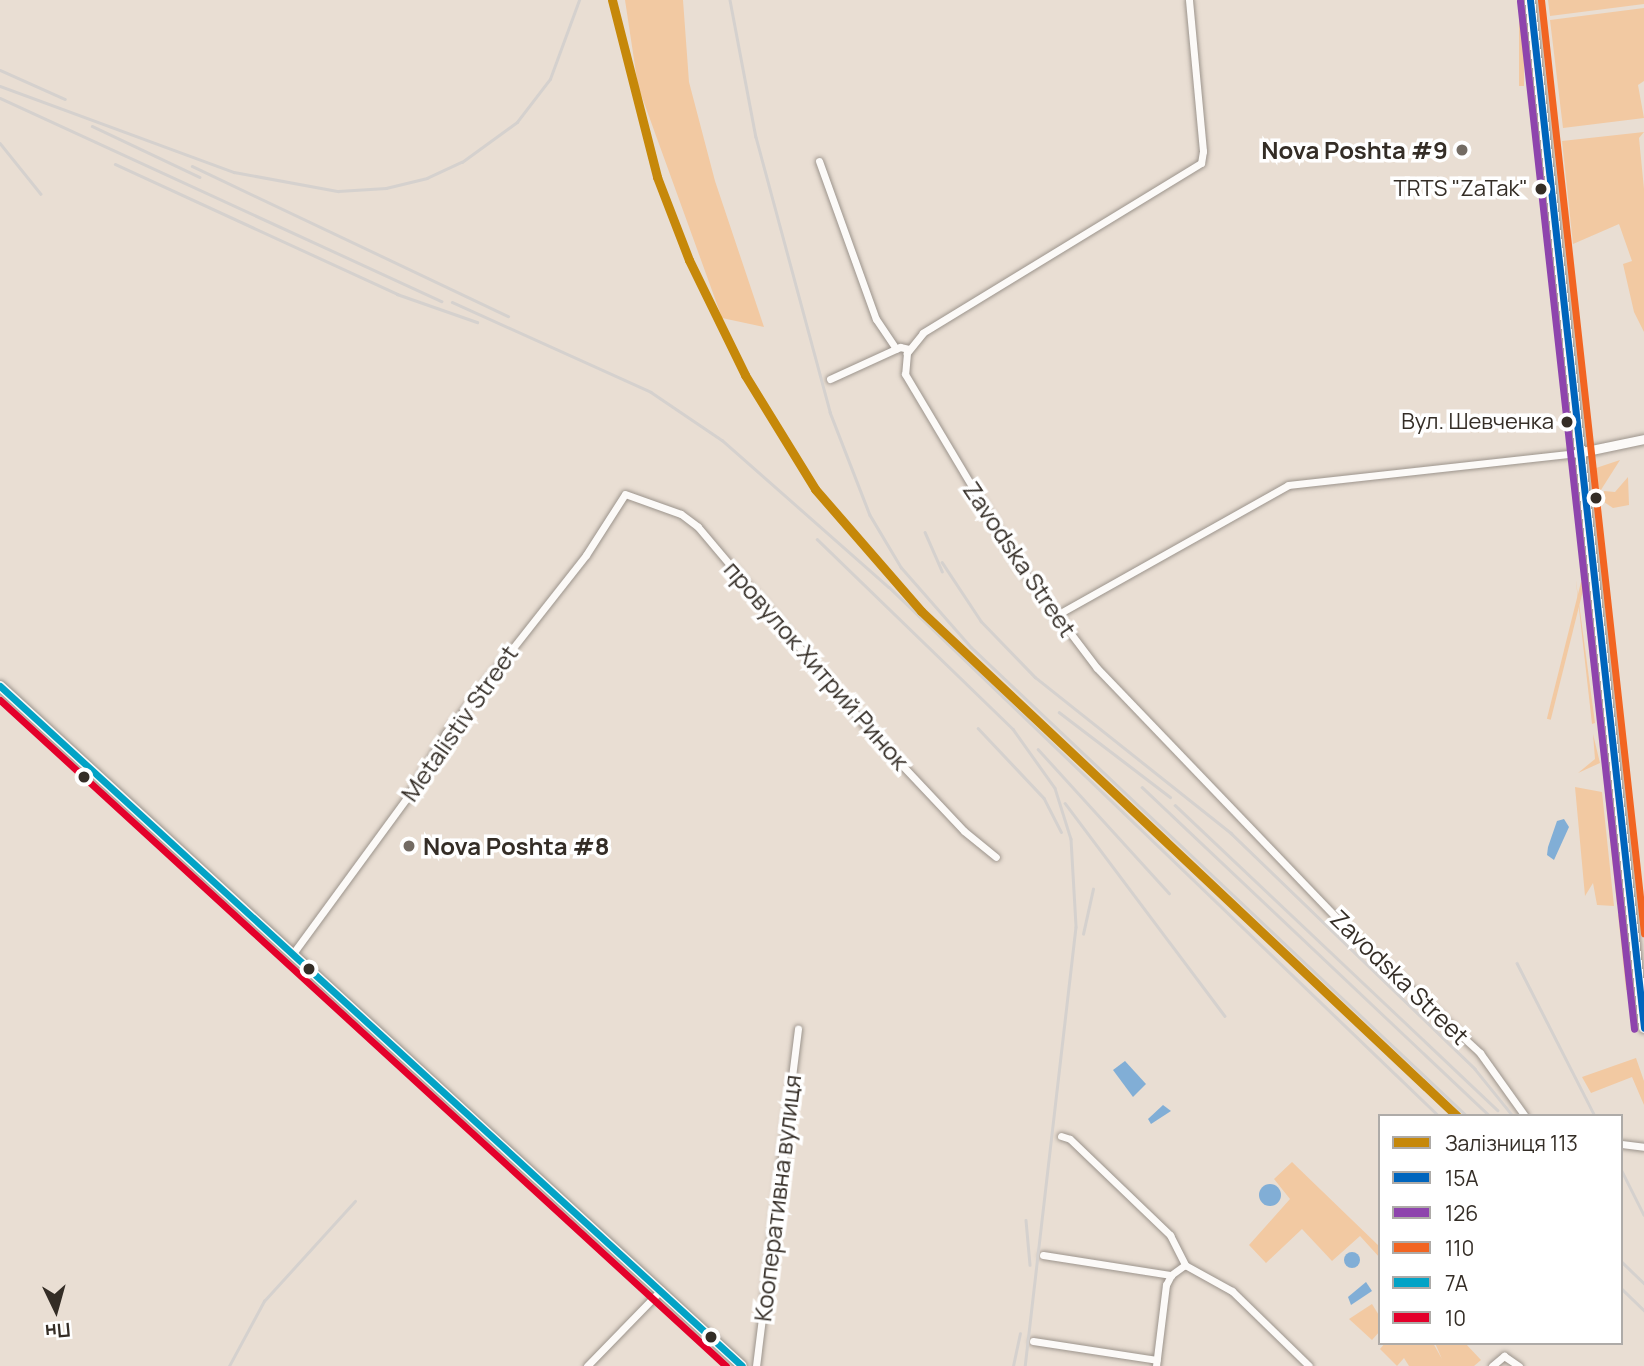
<!DOCTYPE html>
<html>
<head>
<meta charset="utf-8">
<style>
	body { margin:0 }
	#map { position:relative; width:1644px; height:1366px; overflow:hidden; background:#e9ded3; font-family:Manrope,sans-serif }
	div>[style] { position:absolute }
	.green>* { inset:0; background:#f2c9a2; transform-origin:0 0 }
	.water>* { inset:0; background:#81aed6 }
	.round { border-radius:50% }
	.roads { filter:drop-shadow(0 0 2px #9c948c) drop-shadow(0 0 2px #9c948c) }
	.minor>* { height:7px; margin:-3.5px; padding:0 3.5px; transform-origin:3.5px; border-radius:3.5px; background:#fcfaf8 }
	.tertiary>* { height:9px; margin:-4.5px; padding:0 4.5px; transform-origin:4.5px; border-radius:4.5px; background:#fcfaf8 }
	.secondary>* { height:10px; margin:-5px; padding:0 5px; transform-origin:5px; border-radius:5px; background:#fcfaf8 }
	.rail>* { height:2.5px; margin:-1.25px; padding:0 1.25px; transform-origin:1.25px; border-radius:1.25px; background:#d5d1ce }
	.bus-1>* { height:7px; margin:-3.5px; padding:0 3.5px; transform-origin:3.5px; border-radius:3.5px; background:#0065bd }
	.bus-2>* { height:7px; margin:-3.5px; padding:0 3.5px; transform-origin:3.5px; border-radius:3.5px; background:#8e44ad }
	.bus-3>* { height:7px; margin:-3.5px; padding:0 3.5px; transform-origin:3.5px; border-radius:3.5px; background:#f26522 }
	.bus-4>* { height:7px; margin:-3.5px; padding:0 3.5px; transform-origin:3.5px; border-radius:3.5px; background:#03a3c6 }
	.bus-5>* { height:7px; margin:-3.5px; padding:0 3.5px; transform-origin:3.5px; border-radius:3.5px; background:#e4002b }
	.rail-1>* { height:9px; margin:-4.5px; padding:0 4.5px; transform-origin:4.5px; border-radius:4.5px; background:#c6880a }
	.dots>* { width:19px; height:19px; translate:-50% -50%; box-sizing:border-box; border:4px solid #fff; border-radius:50% }
	span { translate:-50% -50%; white-space:nowrap; text-align:center; line-height:1.15; -webkit-text-stroke:7px #fff; paint-order:stroke }
	.bus-label { font-size:22px; color:#342d26 }
	.right { translate:-100% -50%; text-align:right }
	.poi-label { font-size:24px; color:#342d26; font-weight:700 }
	.left { translate:0 -50%; text-align:left }
	.street-label { font-size:24px; color:#342d26 }
	.legend { position:absolute; left:1378px; top:1114px; width:245px; height:231px; box-sizing:border-box; background:#fff; border:2px solid #aeaba8; margin:0; padding:9px 12px; list-style:none; font-size:21px; color:#342d26 }
	.legend li { display:flex; align-items:center; gap:14px; height:35px }
	.legend b { width:35px; border:2px solid #aeaba8 }
	.north { position:absolute; left:21px; top:1275px; width:70px; height:70px; -webkit-text-stroke:5px #fff; paint-order:stroke; rotate:175deg; font-size:19px; font-weight:700; line-height:28px; text-align:center; color:#342d26 }
	.north::after { content:''; display:block; margin:auto; width:24px; height:32px; background:#342d26; clip-path:polygon(50% 0,100% 100%,50% 72%,0 100%) }
</style>
</head>
<body>
<div id="map">
	<div class="green">
		<div style="clip-path:polygon(625px 0,683px 0,689px 82px,715px 181px,764px 327px,722px 318px,638px 86px)"></div>
		<div style="left:1519px;top:0;width:5px;height:86px"></div>
		<div style="clip-path:polygon(1540px 0,1551px 69px,1548px 70px,1547px 64px)"></div>
		<div style="clip-path:polygon(1548px 0,1644px 0,1644px 4px,1550px 16px)"></div>
		<div style="clip-path:polygon(1644px 8px,1644px 81px,1638px 85px,1644px 118px,1563px 128px,1550px 20px)"></div>
		<div style="clip-path:polygon(1644px 132px,1639px 138px,1644px 189px,1644px 332px,1634px 312px,1623px 264px,1632px 261px,1619px 224px,1573px 244px,1562px 141px)"></div>
		<div style="clip-path:polygon(1620px 460px,1599px 493px,1596px 468px)"></div>
		<div style="clip-path:polygon(1628px 477px,1629px 505px,1613px 508px,1604px 502px,1604px 491px,1615px 492px)"></div>
		<div style="clip-path:polygon(1604px 578px,1604px 579px,1614px 672px,1604px 605px)"></div>
		<div style="clip-path:polygon(1576px 581px,1595px 723px,1592px 724px,1576px 582px)"></div>
		<div style="left:1581px;top:582px;width:4px;height:141px;rotate:14deg"></div>
		<div style="clip-path:polygon(1619px 698px,1632px 821px,1631px 824px,1616px 703px)"></div>
		<div style="clip-path:polygon(1593px 734px,1600px 763px,1578px 773px,1595px 759px)"></div>
		<div style="clip-path:polygon(1575px 787px,1602px 792px,1614px 906px,1597px 905px,1593px 883px,1585px 896px)"></div>
		<div style="clip-path:polygon(1605px 794px,1610px 800px,1622px 900px,1617px 905px)"></div>
		<div style="clip-path:polygon(1618px 914px,1624px 919px,1631px 990px,1626px 990px)"></div>
		<div style="clip-path:polygon(1636px 1058px,1644px 1081px,1644px 1105px,1632px 1077px,1591px 1093px,1582px 1077px)"></div>
		<div style="clip-path:polygon(1292px 1162px,1380px 1247px,1380px 1258px,1360px 1236px,1332px 1261px,1302px 1229px,1266px 1263px,1249px 1245px,1290px 1199px,1274px 1179px)"></div>
		<div style="clip-path:polygon(1372px 1304px,1380px 1317px,1380px 1331px,1372px 1340px,1349px 1319px)"></div>
		<div style="clip-path:polygon(1385px 1343px,1433px 1343px,1442px 1359px,1435px 1343px,1465px 1343px,1481px 1360px,1474px 1366px,1409px 1366px,1404px 1358px,1397px 1366px,1380px 1349px)"></div>
	</div>
	<div class="water">
		<div style="clip-path:polygon(1564px 819px,1569px 827px,1554px 860px,1547px 855px,1548px 847px,1557px 821px)"></div>
		<div style="clip-path:polygon(1125px 1061px,1146px 1084px,1133px 1097px,1113px 1070px)"></div>
		<div style="clip-path:polygon(1163px 1105px,1171px 1111px,1151px 1124px,1148px 1119px)"></div>
		<div class="round" style="left:1259px;top:1184px;width:22px;height:22px"></div>
		<div class="round" style="left:1344px;top:1252px;width:16px;height:16px"></div>
		<div style="clip-path:polygon(1366px 1282px,1372px 1291px,1351px 1305px,1348px 1297px)"></div>
	</div>
	<div class="roads">
		<div class="minor">
			<div style="left:1189px;top:0;width:152px;rotate:84.7deg"></div>
			<div style="left:1203px;top:151px;width:12px;rotate:99deg"></div>
			<div style="left:1201px;top:163px;width:326px;rotate:148.6deg"></div>
			<div style="left:923px;top:333px;width:26px;rotate:129deg"></div>
			<div style="left:907px;top:353px;width:21px;rotate:95deg"></div>
			<div style="left:905px;top:374px;width:222px;rotate:59.2deg"></div>
			<div style="left:1019px;top:565px;width:129px;rotate:52.9deg"></div>
			<div style="left:1097px;top:668px;width:381px;rotate:46.2deg"></div>
			<div style="left:1361px;top:943px;width:162px;rotate:42.7deg"></div>
			<div style="left:1480px;top:1053px;width:77px;rotate:54.5deg"></div>
			<div style="left:819px;top:161px;width:168px;rotate:70.2deg"></div>
			<div style="left:876px;top:319px;width:36px;rotate:56deg"></div>
			<div style="left:830px;top:379px;width:77px;rotate:-24.6deg"></div>
			<div style="left:900px;top:347px;width:9px;rotate:13deg"></div>
			<div style="left:1055px;top:616px;width:267px;rotate:-29.3deg"></div>
			<div style="left:1288px;top:485px;width:291px;rotate:-6.3deg"></div>
			<div style="left:294px;top:952px;width:190px;rotate:-53.8deg"></div>
			<div style="left:406px;top:799px;width:77px;rotate:-58.8deg"></div>
			<div style="left:446px;top:733px;width:226px;rotate:-51.8deg"></div>
			<div style="left:586px;top:555px;width:72px;rotate:-57.4deg"></div>
			<div style="left:625px;top:494px;width:59px;rotate:19.7deg"></div>
			<div style="left:681px;top:514px;width:21px;rotate:37deg"></div>
			<div style="left:698px;top:527px;width:263px;rotate:49.9deg"></div>
			<div style="left:867px;top:728px;width:141px;rotate:46.7deg"></div>
			<div style="left:964px;top:831px;width:41px;rotate:39.1deg"></div>
			<div style="left:1061px;top:1136px;width:9px;rotate:18deg"></div>
			<div style="left:1070px;top:1139px;width:139px;rotate:43.8deg"></div>
			<div style="left:1170px;top:1235px;width:34px;rotate:63deg"></div>
			<div style="left:1185px;top:1265px;width:54px;rotate:29deg"></div>
			<div style="left:1232px;top:1291px;width:107px;rotate:44.2deg"></div>
			<div style="left:1621px;top:1144px;width:23px;rotate:7deg"></div>
			<div style="left:1043px;top:1255px;width:130px;rotate:8.9deg"></div>
			<div style="left:1033px;top:1341px;width:125px;rotate:8.7deg"></div>
			<div style="left:587px;top:1366px;width:106px;rotate:-45.8deg"></div>
			<div style="left:756px;top:1366px;width:340px;rotate:-82.9deg"></div>
			<div style="left:1156px;top:1366px;width:82px;rotate:-83deg"></div>
			<div style="left:1166px;top:1285px;width:11px;rotate:-63deg"></div>
			<div style="left:1171px;top:1275px;width:17px;rotate:-36deg"></div>
			<div style="left:1492px;top:1366px;width:16px;rotate:-40deg"></div>
			<div style="left:1504px;top:1356px;width:18px;rotate:34deg"></div>
		</div>
		<div class="tertiary">
			<div style="left:1577px;top:453px;width:68px;rotate:-11.8deg"></div>
		</div>
		<div class="secondary">
			<div style="left:1530px;top:0;width:1034px;rotate:83.67deg"></div>
			<div style="left:0;top:686px;width:1006px;rotate:42.5deg"></div>
		</div>
	</div>
	<div class="rail">
		<div style="left:730px;top:0;width:139px;rotate:79.3deg"></div>
		<div style="left:756px;top:137px;width:285px;rotate:74.9deg"></div>
		<div style="left:830px;top:412px;width:110px;rotate:68.8deg"></div>
		<div style="left:870px;top:515px;width:61px;rotate:59.2deg"></div>
		<div style="left:901px;top:567px;width:106px;rotate:48.8deg"></div>
		<div style="left:971px;top:647px;width:683px;rotate:43.4deg"></div>
		<div style="left:0;top:70px;width:71px;rotate:24deg"></div>
		<div style="left:0;top:86px;width:249px;rotate:20.2deg"></div>
		<div style="left:234px;top:172px;width:106px;rotate:10.4deg"></div>
		<div style="left:338px;top:191px;width:48px;rotate:-3.6deg"></div>
		<div style="left:386px;top:188px;width:42px;rotate:-13.7deg"></div>
		<div style="left:427px;top:178px;width:38px;rotate:-25deg"></div>
		<div style="left:462px;top:162px;width:68px;rotate:-36deg"></div>
		<div style="left:517px;top:122px;width:54px;rotate:-52.5deg"></div>
		<div style="left:550px;top:79px;width:84px;rotate:-69.8deg"></div>
		<div style="left:0;top:98px;width:486px;rotate:24.7deg"></div>
		<div style="left:92px;top:126px;width:119px;rotate:25.3deg"></div>
		<div style="left:0;top:143px;width:65px;rotate:51.2deg"></div>
		<div style="left:115px;top:164px;width:311px;rotate:24.7deg"></div>
		<div style="left:397px;top:294px;width:85px;rotate:19.3deg"></div>
		<div style="left:192px;top:166px;width:350px;rotate:25.4deg"></div>
		<div style="left:452px;top:302px;width:218px;rotate:24.3deg"></div>
		<div style="left:651px;top:392px;width:86px;rotate:34.1deg"></div>
		<div style="left:722px;top:440px;width:222px;rotate:41.4deg"></div>
		<div style="left:889px;top:587px;width:763px;rotate:43.89deg"></div>
		<div style="left:925px;top:532px;width:43px;rotate:66.4deg"></div>
		<div style="left:817px;top:539px;width:273px;rotate:44.1deg"></div>
		<div style="left:1013px;top:729px;width:72px;rotate:54.6deg"></div>
		<div style="left:1055px;top:788px;width:53px;rotate:72.6deg"></div>
		<div style="left:1071px;top:839px;width:88px;rotate:86.7deg"></div>
		<div style="left:1076px;top:927px;width:442px;rotate:96.6deg"></div>
		<div style="left:942px;top:562px;width:71px;rotate:56.5deg"></div>
		<div style="left:981px;top:621px;width:78px;rotate:46deg"></div>
		<div style="left:1035px;top:677px;width:251px;rotate:38.5deg"></div>
		<div style="left:1231px;top:833px;width:339px;rotate:44deg"></div>
		<div style="left:1475px;top:1069px;width:60px;rotate:51deg"></div>
		<div style="left:1059px;top:712px;width:140px;rotate:37.4deg"></div>
		<div style="left:978px;top:728px;width:96px;rotate:46.7deg"></div>
		<div style="left:1044px;top:798px;width:38px;rotate:63deg"></div>
		<div style="left:1038px;top:749px;width:195px;rotate:47.7deg"></div>
		<div style="left:1142px;top:787px;width:479px;rotate:43.4deg"></div>
		<div style="left:1065px;top:803px;width:266px;rotate:53.1deg"></div>
		<div style="left:1175px;top:805px;width:444px;rotate:43.4deg"></div>
		<div style="left:1083px;top:934px;width:46px;rotate:-77.5deg"></div>
		<div style="left:1517px;top:963px;width:172px;rotate:63deg"></div>
		<div style="left:1621px;top:1169px;width:51px;rotate:63.4deg"></div>
		<div style="left:1026px;top:1220px;width:45px;rotate:84.9deg"></div>
		<div style="left:1621px;top:1261px;width:32px;rotate:44deg"></div>
		<div style="left:1621px;top:1288px;width:32px;rotate:44deg"></div>
		<div style="left:229px;top:1366px;width:74px;rotate:-61.7deg"></div>
		<div style="left:264px;top:1301px;width:135px;rotate:-47.7deg"></div>
		<div style="left:1013px;top:1366px;width:33px;rotate:-78deg"></div>
	</div>
	<div class="bus-1">
		<div style="left:1530px;top:0;width:1034px;rotate:83.67deg"></div>
	</div>
	<div class="bus-2">
		<div style="left:1520px;top:1px;width:1034px;rotate:83.67deg"></div>
	</div>
	<div class="bus-3">
		<div style="left:1541px;top:0;width:939px;rotate:83.7deg"></div>
	</div>
	<div class="bus-4">
		<div style="left:0;top:686px;width:1006px;rotate:42.5deg"></div>
	</div>
	<div class="bus-5">
		<div style="left:0;top:700px;width:985px;rotate:42.53deg"></div>
	</div>
	<div class="rail-1">
		<div style="left:612px;top:0;width:183px;rotate:75.7deg"></div>
		<div style="left:657px;top:177px;width:89px;rotate:68.9deg"></div>
		<div style="left:689px;top:260px;width:128px;rotate:64deg"></div>
		<div style="left:745px;top:375px;width:134px;rotate:58.4deg"></div>
		<div style="left:815px;top:489px;width:162px;rotate:49deg"></div>
		<div style="left:921px;top:611px;width:736px;rotate:43.29deg"></div>
	</div>
	<div class="dots">
		<div style="left:1462px;top:150px;background:#736b63"></div>
		<div style="left:1541px;top:189px;background:#342d26"></div>
		<div style="left:1567px;top:422px;background:#342d26"></div>
		<div style="left:1596px;top:498px;background:#342d26"></div>
		<div style="left:84px;top:777px;background:#342d26"></div>
		<div style="left:409px;top:846px;background:#736b63"></div>
		<div style="left:309px;top:969px;background:#342d26"></div>
		<div style="left:711px;top:1337px;background:#342d26"></div>
	</div>
	<div class="bus-label">
		<span class="right" style="left:1528px;top:189px">TRTS "ZaTak"</span>
		<span class="right" style="left:1554px;top:422px">Вул. Шевченка</span>
	</div>
	<div class="poi-label">
		<span class="right" style="left:1448px;top:150px">Nova Poshta #9</span>
		<span class="left" style="left:423px;top:846px">Nova Poshta #8</span>
	</div>
	<div class="street-label">
		<span style="left:1020px;top:559px;rotate:56deg">Zavodska Street</span>
		<span style="left:817px;top:665px;rotate:49deg">провулок Хитрий Ринок</span>
		<span style="left:459px;top:723px;rotate:-55deg">Metalistiv Street</span>
		<span style="left:1400px;top:977px;rotate:44deg">Zavodska Street</span>
		<span style="left:777px;top:1198px;rotate:-83deg">Кооперативна вулиця</span>
	</div>
	<ul class="legend">
	<li><b style="height:9px;background:#c6880a"></b>Залізниця 113</li>
	<li><b style="height:9px;background:#0065bd"></b>15A</li>
	<li><b style="height:9px;background:#8e44ad"></b>126</li>
	<li><b style="height:9px;background:#f26522"></b>110</li>
	<li><b style="height:9px;background:#03a3c6"></b>7А</li>
	<li><b style="height:9px;background:#e4002b"></b>10</li>
	</ul>
	<div class="north">Пн</div>
</div>
</body>
</html>
